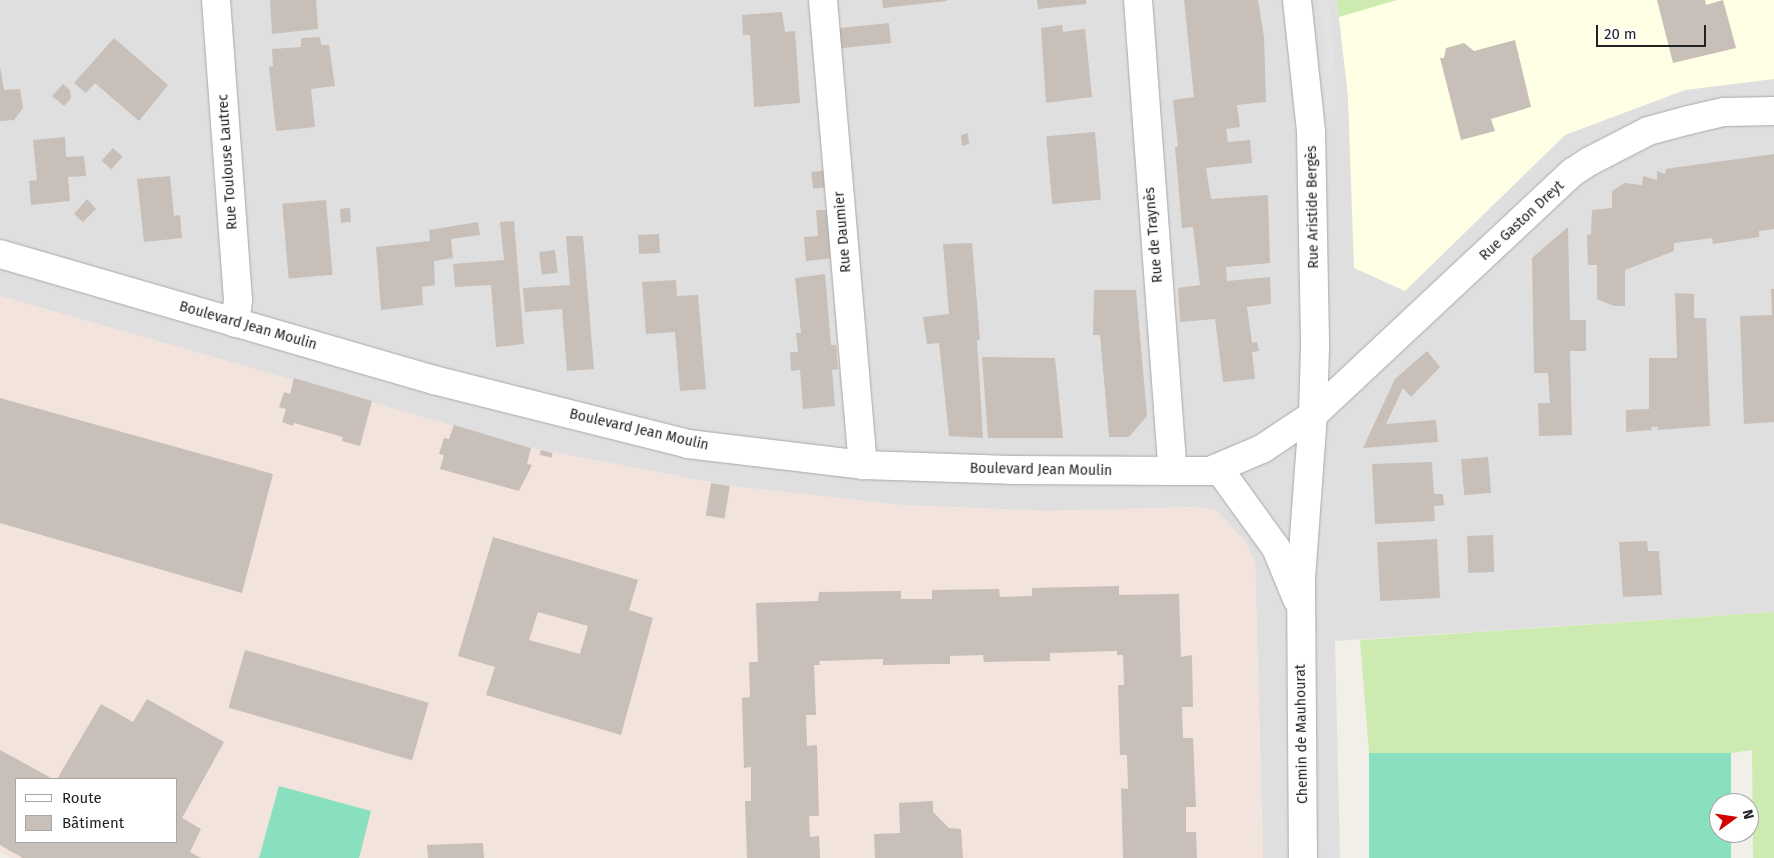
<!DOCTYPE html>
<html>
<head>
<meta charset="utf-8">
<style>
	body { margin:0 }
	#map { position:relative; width:1774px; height:858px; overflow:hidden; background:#f2efe9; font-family:"Fira Sans",sans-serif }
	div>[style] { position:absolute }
	.residential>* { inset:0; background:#e0dfdf }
	.education>* { inset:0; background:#ffffe5 }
	.military>* { inset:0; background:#f3e3dd }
	.grass>* { inset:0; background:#cdebb0 }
	.pitch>* { inset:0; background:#88e0be }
	.parking>* { inset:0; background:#e2e2e2 }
	.building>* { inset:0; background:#c7bfb8; transform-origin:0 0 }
	.roads { filter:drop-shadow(0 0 1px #a9a9a9) drop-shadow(0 0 1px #a9a9a9) }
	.minor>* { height:28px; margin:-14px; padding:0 14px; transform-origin:14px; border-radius:14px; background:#fff }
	span { translate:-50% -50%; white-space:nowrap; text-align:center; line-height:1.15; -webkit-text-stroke:4px #fff; paint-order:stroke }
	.street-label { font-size:14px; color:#222 }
	.legend { position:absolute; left:15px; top:778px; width:162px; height:65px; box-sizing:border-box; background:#fff; border:1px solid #a7a7a7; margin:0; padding:6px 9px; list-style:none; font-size:15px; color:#222 }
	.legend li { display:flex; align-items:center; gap:10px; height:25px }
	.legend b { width:25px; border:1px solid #a7a7a7 }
	.north { position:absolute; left:1709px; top:793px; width:50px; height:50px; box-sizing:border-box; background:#fff; border:1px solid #a7a7a7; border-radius:50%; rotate:76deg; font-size:14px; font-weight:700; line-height:20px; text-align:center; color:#222 }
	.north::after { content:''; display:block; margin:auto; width:18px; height:22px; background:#d40000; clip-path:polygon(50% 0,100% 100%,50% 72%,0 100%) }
	.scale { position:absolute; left:1596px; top:25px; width:110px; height:22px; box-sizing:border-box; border:2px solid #222; border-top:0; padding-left:6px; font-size:15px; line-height:18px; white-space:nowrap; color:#222; -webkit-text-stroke:4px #fff; paint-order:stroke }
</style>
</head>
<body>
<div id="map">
	<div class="residential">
		<div style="clip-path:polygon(0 0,1774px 0,1774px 612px,1335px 641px,1340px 858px,1263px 858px,1255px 564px,1216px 510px,1199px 507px,1048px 511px,901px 505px,730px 486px,531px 448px,0 296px)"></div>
	</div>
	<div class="education">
		<div style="clip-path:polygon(1337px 0,1774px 0,1774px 79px,1685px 90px,1565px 135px,1405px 291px,1354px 268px,1348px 97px)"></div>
	</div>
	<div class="military">
		<div style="clip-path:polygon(evenodd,0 296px,531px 448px,730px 486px,901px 505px,1048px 511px,1199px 507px,1216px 510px,1247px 543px,1255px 564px,1263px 858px,10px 858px,0 852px,0 296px,16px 779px,176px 779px,176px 842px,16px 842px,16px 779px)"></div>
	</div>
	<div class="grass">
		<div style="clip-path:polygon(1337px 0,1397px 0,1339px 17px)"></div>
		<div style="clip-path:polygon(1774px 612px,1774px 858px,1753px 858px,1752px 750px,1731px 753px,1369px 753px,1360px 640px)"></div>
	</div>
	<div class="pitch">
		<div style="clip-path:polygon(1369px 753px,1731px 753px,1731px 803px,1719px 803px,1719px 833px,1731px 833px,1731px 858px,1369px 858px)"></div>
		<div style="clip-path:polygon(279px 786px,371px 811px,359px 858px,259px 858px)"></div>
	</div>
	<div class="parking">
		<div style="clip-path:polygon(1318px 0,1328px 0,1333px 29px,1336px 110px,1326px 112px,1323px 31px)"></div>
	</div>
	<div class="building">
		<div style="clip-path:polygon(270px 0,316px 0,318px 29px,272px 34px)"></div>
		<div style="clip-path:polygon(882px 0,947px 0,947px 1px,883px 8px)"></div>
		<div style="clip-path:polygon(1037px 0,1086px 0,1086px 4px,1038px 9px)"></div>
		<div style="clip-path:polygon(1184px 0,1258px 0,1264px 37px,1266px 102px,1237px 105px,1240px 127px,1226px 129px,1228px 142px,1250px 140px,1252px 163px,1206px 168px,1211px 199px,1268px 195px,1270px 263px,1226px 267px,1227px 281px,1270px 277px,1271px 304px,1247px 307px,1252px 343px,1257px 342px,1259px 351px,1252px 352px,1255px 379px,1223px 382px,1215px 319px,1180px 322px,1178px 288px,1200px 285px,1193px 227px,1182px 228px,1175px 147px,1178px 147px,1173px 100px,1194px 97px)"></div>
		<div style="clip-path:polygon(1657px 0,1705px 0,1706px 5px,1723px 0,1736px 48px,1673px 63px)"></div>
		<div style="clip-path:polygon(782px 12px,785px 32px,795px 31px,800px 103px,754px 107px,750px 35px,743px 35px,742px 15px)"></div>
		<div style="left:889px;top:23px;width:20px;height:51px;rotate:84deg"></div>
		<div style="clip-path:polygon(1062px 25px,1063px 32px,1085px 29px,1092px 97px,1046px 103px,1041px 28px)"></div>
		<div style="clip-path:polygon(320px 37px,321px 45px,329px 45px,335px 86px,311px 89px,315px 127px,276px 131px,269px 67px,273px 66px,272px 49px,301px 47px,301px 38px)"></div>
		<div style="clip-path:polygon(114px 38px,168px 85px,139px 121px,95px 83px,86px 93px,74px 83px)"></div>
		<div style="clip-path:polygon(1515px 40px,1531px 107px,1491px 119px,1495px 131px,1461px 140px,1440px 58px,1444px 58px,1446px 48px,1464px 43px,1474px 51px)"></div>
		<div style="clip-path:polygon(0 66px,4px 90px,20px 89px,23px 108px,14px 120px,0 121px)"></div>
		<div style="clip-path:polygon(63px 84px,70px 90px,71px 98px,64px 106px,52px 96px)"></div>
		<div style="left:1095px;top:132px;width:68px;height:49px;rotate:85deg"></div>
		<div style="clip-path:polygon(968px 133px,969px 144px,962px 146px,961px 135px)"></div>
		<div style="clip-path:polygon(65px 137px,66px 157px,84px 156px,86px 176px,68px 177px,70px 201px,31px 205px,29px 181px,37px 180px,33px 140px)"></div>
		<div style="left:113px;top:148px;width:13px;height:17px;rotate:42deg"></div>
		<div style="clip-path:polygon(1774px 154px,1774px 229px,1759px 231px,1759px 237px,1713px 244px,1712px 238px,1674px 243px,1674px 251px,1625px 270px,1625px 306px,1614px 306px,1597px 299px,1597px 265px,1588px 265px,1587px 235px,1591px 234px,1592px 210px,1612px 208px,1612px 191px,1624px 183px,1642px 185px,1643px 176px,1657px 180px,1657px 171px,1665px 174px,1666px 169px,1672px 168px)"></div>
		<div style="left:827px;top:170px;width:17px;height:16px;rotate:83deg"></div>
		<div style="clip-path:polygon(170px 176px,174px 216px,180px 215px,182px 238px,144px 242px,137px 179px)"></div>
		<div style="clip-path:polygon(87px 199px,96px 209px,83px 222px,74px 214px)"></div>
		<div style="left:326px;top:200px;width:75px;height:44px;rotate:85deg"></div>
		<div style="left:350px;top:208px;width:14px;height:10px;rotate:86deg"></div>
		<div style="clip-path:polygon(816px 210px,830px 210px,835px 258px,806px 261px,804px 237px,818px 236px)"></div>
		<div style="clip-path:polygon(514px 221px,524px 344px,496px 347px,491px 285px,455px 287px,453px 264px,504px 260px,500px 222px)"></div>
		<div style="clip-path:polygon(478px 222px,480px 235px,451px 239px,453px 258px,434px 261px,435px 285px,422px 287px,423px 305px,381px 310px,376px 247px,430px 241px,429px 230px)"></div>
		<div style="clip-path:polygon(1568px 227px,1570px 320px,1586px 320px,1586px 351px,1570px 351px,1572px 435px,1539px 436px,1538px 403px,1550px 403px,1548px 373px,1534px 373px,1532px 258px)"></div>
		<div style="left:659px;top:234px;width:19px;height:21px;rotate:87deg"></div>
		<div style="clip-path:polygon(566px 236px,583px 236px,594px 369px,567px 371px,562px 309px,525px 312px,523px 288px,570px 285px)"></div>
		<div style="clip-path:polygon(972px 243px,980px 340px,977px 340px,983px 438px,949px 436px,939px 343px,927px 344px,923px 317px,949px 314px,943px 244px)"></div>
		<div style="left:555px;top:250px;width:23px;height:16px;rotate:83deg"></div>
		<div style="clip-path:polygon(825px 274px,831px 345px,836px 345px,838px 369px,832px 370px,835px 406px,803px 409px,800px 370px,791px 371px,790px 352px,798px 352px,796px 333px,801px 333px,795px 278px)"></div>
		<div style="clip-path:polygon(676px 280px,677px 296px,698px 295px,706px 389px,680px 391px,675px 332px,646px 334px,642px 282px)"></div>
		<div style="clip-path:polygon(1771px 289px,1774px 289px,1774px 422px,1744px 424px,1740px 316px,1772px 315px)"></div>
		<div style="clip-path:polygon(1094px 290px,1136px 290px,1147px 416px,1129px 437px,1109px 437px,1100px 335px,1093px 335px)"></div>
		<div style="clip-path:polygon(1675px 293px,1694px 294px,1694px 318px,1706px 318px,1710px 426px,1658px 430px,1658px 427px,1651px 427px,1652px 430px,1626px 432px,1626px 410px,1649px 409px,1649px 358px,1677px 358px)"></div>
		<div style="clip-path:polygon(1427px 351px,1440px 367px,1411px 397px,1403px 388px,1386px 424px,1436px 420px,1438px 442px,1363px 448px,1395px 379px)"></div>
		<div style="clip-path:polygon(982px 357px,1055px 358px,1063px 438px,988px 438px)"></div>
		<div style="clip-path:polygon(294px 378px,372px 401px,360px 446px,342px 441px,343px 437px,294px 423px,293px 426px,282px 422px,286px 409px,279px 407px,284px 392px,290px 394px)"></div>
		<div style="clip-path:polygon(0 398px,273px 474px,242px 593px,0 523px)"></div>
		<div style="clip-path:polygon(454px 425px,531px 448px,527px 464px,532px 465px,519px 491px,440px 469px,444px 455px,439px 454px,444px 438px,449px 439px)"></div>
		<div style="left:541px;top:450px;width:12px;height:5px;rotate:14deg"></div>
		<div style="left:1488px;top:457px;width:36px;height:27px;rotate:85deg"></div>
		<div style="clip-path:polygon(1432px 462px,1434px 494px,1443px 494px,1444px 505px,1434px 506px,1435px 521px,1375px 524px,1372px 464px)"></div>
		<div style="left:711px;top:483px;width:19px;height:33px;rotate:9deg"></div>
		<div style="left:1493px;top:535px;width:37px;height:26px;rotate:88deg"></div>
		<div style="clip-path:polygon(evenodd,493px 537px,638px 580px,629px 610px,653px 618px,621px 735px,486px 695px,495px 667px,458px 656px,493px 537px,538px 612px,588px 626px,580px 654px,529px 640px,538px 612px)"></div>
		<div style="left:1437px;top:539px;width:59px;height:60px;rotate:87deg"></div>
		<div style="clip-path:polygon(1647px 541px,1648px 551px,1659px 551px,1662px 595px,1623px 597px,1619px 542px)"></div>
		<div style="clip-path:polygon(1119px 586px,1119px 595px,1179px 594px,1181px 657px,1192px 655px,1193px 707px,1182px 707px,1183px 738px,1193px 738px,1196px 807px,1186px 807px,1186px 832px,1196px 832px,1197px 858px,1123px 858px,1121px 788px,1128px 789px,1127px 755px,1120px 755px,1118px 685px,1124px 685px,1123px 655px,1117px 655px,1117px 651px,1050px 653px,1050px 661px,1033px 661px,984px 662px,983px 655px,950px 656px,950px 664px,935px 664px,883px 665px,883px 659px,819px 661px,820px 665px,814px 665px,816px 715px,806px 715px,807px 746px,817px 745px,819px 816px,809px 816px,810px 837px,819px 836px,820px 858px,747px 858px,745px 801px,751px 801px,751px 767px,744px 768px,742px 698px,750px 697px,749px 662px,758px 662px,756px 603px,818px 601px,819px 592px,901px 591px,901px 599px,932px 599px,932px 590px,999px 589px,1000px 597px,1032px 596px,1032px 588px)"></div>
		<div style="left:245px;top:650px;width:191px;height:60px;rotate:16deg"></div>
		<div style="clip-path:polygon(147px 699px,224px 742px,182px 818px,201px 829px,190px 852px,201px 858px,23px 858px,0 845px,0 750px,53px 779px,16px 779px,16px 842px,176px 842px,176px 779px,57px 779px,101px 704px,133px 722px)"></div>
		<div style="clip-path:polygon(933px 801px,933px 812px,949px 828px,961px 829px,963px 858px,875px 858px,874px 834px,900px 833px,899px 803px)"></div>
		<div style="clip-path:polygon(483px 843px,484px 858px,428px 858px,427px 845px)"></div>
	</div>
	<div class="roads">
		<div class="minor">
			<div style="left:216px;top:0;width:301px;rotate:85.8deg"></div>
			<div style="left:238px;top:300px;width:23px;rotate:97deg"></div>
			<div style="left:823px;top:0;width:467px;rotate:85.1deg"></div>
			<div style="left:1138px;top:0;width:472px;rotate:85.8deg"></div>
			<div style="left:1297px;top:0;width:133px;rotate:83.9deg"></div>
			<div style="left:1311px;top:132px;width:215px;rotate:88.9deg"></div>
			<div style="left:1315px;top:347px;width:68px;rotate:91.7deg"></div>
			<div style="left:1313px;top:415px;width:165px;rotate:94.2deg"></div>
			<div style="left:1301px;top:580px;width:278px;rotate:89.6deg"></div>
			<div style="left:0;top:254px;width:452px;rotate:16.2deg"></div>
			<div style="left:434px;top:380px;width:262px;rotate:14.1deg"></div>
			<div style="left:688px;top:444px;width:176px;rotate:6.8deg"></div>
			<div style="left:863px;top:465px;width:147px;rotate:1.9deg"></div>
			<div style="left:1010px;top:470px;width:200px;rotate:0.3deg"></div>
			<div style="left:1210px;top:471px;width:56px;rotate:-22.9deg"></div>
			<div style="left:1262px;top:449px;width:61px;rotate:-33.7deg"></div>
			<div style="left:1313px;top:415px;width:356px;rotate:-43.1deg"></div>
			<div style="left:1573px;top:172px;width:20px;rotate:-33deg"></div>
			<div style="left:1590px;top:161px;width:65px;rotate:-27.3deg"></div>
			<div style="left:1648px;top:131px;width:42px;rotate:-15deg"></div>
			<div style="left:1689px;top:120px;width:37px;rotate:-13deg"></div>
			<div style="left:1725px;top:112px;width:49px;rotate:-1.2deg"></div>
			<div style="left:1219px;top:469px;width:97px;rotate:54.2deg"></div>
			<div style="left:1276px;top:548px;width:55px;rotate:67.6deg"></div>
		</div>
	</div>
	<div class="street-label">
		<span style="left:228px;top:162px;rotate:-94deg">Rue Toulouse Lautrec</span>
		<span style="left:1313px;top:207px;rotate:-91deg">Rue Aristide Bergès</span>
		<span style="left:1522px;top:221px;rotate:-43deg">Rue Gaston Dreyt</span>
		<span style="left:843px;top:232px;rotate:-95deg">Rue Daumier</span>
		<span style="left:1154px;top:235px;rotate:-95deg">Rue de Traynès</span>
		<span style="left:248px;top:326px;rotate:16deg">Boulevard Jean Moulin</span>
		<span style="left:639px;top:430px;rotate:13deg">Boulevard Jean Moulin</span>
		<span style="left:1041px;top:470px;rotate:1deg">Boulevard Jean Moulin</span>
		<span style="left:1302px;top:734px;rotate:-91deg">Chemin de Mauhourat</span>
	</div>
	<ul class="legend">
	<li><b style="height:6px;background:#fff"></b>Route</li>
	<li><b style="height:14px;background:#c7bfb8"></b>Bâtiment</li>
	</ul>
	<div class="north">N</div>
	<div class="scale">20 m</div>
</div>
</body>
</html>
